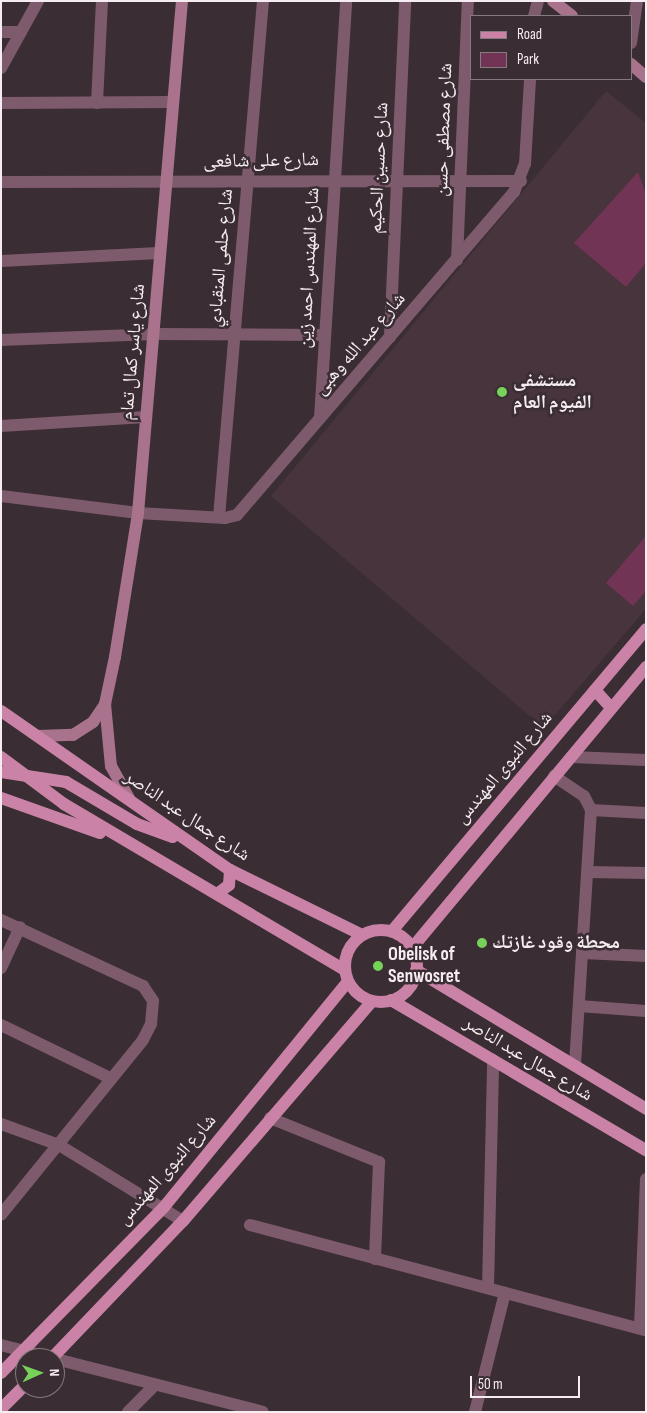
<!DOCTYPE html>
<html>
<head>
<meta charset="utf-8">
<style>
	body { margin:0 }
	#map { position:relative; width:647px; height:1413px; overflow:hidden; background:#3a2d33; font-family:"Sofia Sans Condensed","Noto Naskh Arabic",sans-serif }
	div>[style] { position:absolute }
	.built>* { inset:0; background:#47343d }
	.green>* { inset:0; background:#723455 }
	.street>* { height:12px; margin:-6px; padding:0 6px; transform-origin:6px; border-radius:6px; background:#7e5b6c }
	.secondary>* { height:12px; margin:-6px; padding:0 6px; transform-origin:6px; border-radius:6px; background:#a9728d }
	.primary>* { height:12px; margin:-6px; padding:0 6px; transform-origin:6px; border-radius:6px; background:#ca83a6 }
	.primary>.ring { margin:-6px; padding:0; box-sizing:content-box; background:none; border:12px solid #ca83a6; border-radius:50% }
	.dots>* { width:14px; height:14px; translate:-50% -50%; box-sizing:border-box; border:2px solid #3a2d33; border-radius:50% }
	span { translate:-50% -50%; white-space:nowrap; text-align:center; line-height:1.15; -webkit-text-stroke:5px #3a2d33; paint-order:stroke }
	.street-label { font-size:19px; color:#f5edf1 }
	.poi-label { font-size:19px; color:#f5edf1; font-weight:700 }
	.left { translate:0 -50%; text-align:left }
	.frame { position:absolute; inset:0; border:2px solid #f5edf1; pointer-events:none }
	.legend { position:absolute; left:470px; top:15px; width:162px; height:65px; box-sizing:border-box; background:#3a2d33; border:1px solid #857a7f; margin:0; padding:6px 9px; list-style:none; font-size:15px; color:#f5edf1 }
	.legend li { display:flex; align-items:center; gap:10px; height:25px }
	.legend b { width:25px; border:1px solid #857a7f }
	.north { position:absolute; left:15px; top:1348px; width:50px; height:50px; box-sizing:border-box; background:#3a2d33; border:1px solid #857a7f; border-radius:50%; rotate:88deg; font-size:14px; font-weight:700; line-height:20px; text-align:center; color:#f5edf1 }
	.north::after { content:''; display:block; margin:auto; width:18px; height:22px; background:#77d259; clip-path:polygon(50% 0,100% 100%,50% 72%,0 100%) }
	.scale { position:absolute; left:470px; top:1376px; width:110px; height:22px; box-sizing:border-box; border:2px solid #f5edf1; border-top:0; padding-left:6px; font-size:15px; line-height:18px; white-space:nowrap; color:#f5edf1; -webkit-text-stroke:4px #3a2d33; paint-order:stroke }
</style>
</head>
<body>
<div id="map">
	<div class="built">
		<div style="clip-path:polygon(606px 91px,646px 123px,646px 609px,544px 728px,271px 496px)"></div>
	</div>
	<div class="green">
		<div style="clip-path:polygon(638px 172px,646px 194px,646px 263px,626px 287px,574px 243px)"></div>
		<div style="clip-path:polygon(646px 536px,646px 591px,633px 606px,606px 583px)"></div>
	</div>
	<div class="street">
		<div style="left:534px;top:16px;width:16px;rotate:-75deg"></div>
		<div style="left:1px;top:32px;width:20px"></div>
		<div style="left:631px;top:43px;width:42px;rotate:-81.9deg"></div>
		<div style="left:1px;top:68px;width:77px;rotate:-61.1deg"></div>
		<div style="left:1px;top:103px;width:170px;rotate:-0.3deg"></div>
		<div style="left:97px;top:103px;width:102px;rotate:-87.2deg"></div>
		<div style="left:1px;top:182px;width:520px;rotate:-0.11deg"></div>
		<div style="left:457px;top:260px;width:259px;rotate:-87.6deg"></div>
		<div style="left:1px;top:261px;width:158px;rotate:-2.9deg"></div>
		<div style="left:390px;top:337px;width:336px;rotate:-87.4deg"></div>
		<div style="left:1px;top:340px;width:153px;rotate:-2.2deg"></div>
		<div style="left:154px;top:334px;width:170px;rotate:0.3deg"></div>
		<div style="left:320px;top:418px;width:418px;rotate:-86.4deg"></div>
		<div style="left:1px;top:426px;width:145px;rotate:-3.6deg"></div>
		<div style="left:1px;top:496px;width:138px;rotate:7.1deg"></div>
		<div style="left:138px;top:513px;width:87px;rotate:3.3deg"></div>
		<div style="left:225px;top:518px;width:12px;rotate:-14deg"></div>
		<div style="left:237px;top:515px;width:426px;rotate:-49.4deg"></div>
		<div style="left:514px;top:192px;width:30px;rotate:-69deg"></div>
		<div style="left:525px;top:164px;width:85px;rotate:-86.6deg"></div>
		<div style="left:219px;top:517px;width:518px;rotate:-85.13deg"></div>
		<div style="left:571px;top:757px;width:75px;rotate:2.3deg"></div>
		<div style="left:554px;top:776px;width:36px;rotate:34deg"></div>
		<div style="left:584px;top:796px;width:16px;rotate:63deg"></div>
		<div style="left:591px;top:810px;width:256px;rotate:93.6deg"></div>
		<div style="left:591px;top:810px;width:55px;rotate:3.1deg"></div>
		<div style="left:588px;top:872px;width:58px;rotate:1deg"></div>
		<div style="left:1px;top:920px;width:157px;rotate:24.9deg"></div>
		<div style="left:143px;top:986px;width:18px;rotate:56deg"></div>
		<div style="left:153px;top:1001px;width:23px;rotate:95deg"></div>
		<div style="left:151px;top:1024px;width:18px;rotate:117deg"></div>
		<div style="left:143px;top:1040px;width:225px;rotate:129.1deg"></div>
		<div style="left:583px;top:953px;width:63px;rotate:2.7deg"></div>
		<div style="left:1px;top:968px;width:45px;rotate:-65.1deg"></div>
		<div style="left:579px;top:1006px;width:67px;rotate:4.3deg"></div>
		<div style="left:1px;top:1025px;width:121px;rotate:25.9deg"></div>
		<div style="left:270px;top:1118px;width:118px;rotate:22deg"></div>
		<div style="left:379px;top:1162px;width:97px;rotate:92.4deg"></div>
		<div style="left:1px;top:1124px;width:62px;rotate:19.9deg"></div>
		<div style="left:59px;top:1145px;width:145px;rotate:31.5deg"></div>
		<div style="left:250px;top:1225px;width:410px;rotate:14.9deg"></div>
		<div style="left:488px;top:1288px;width:228px;rotate:-88.7deg"></div>
		<div style="left:640px;top:1328px;width:149px;rotate:-87.7deg"></div>
		<div style="left:1px;top:1345px;width:270px;rotate:14.3deg"></div>
		<div style="left:128px;top:1412px;width:37px;rotate:-45deg"></div>
		<div style="left:475px;top:1412px;width:123px;rotate:-75.9deg"></div>
	</div>
	<div class="secondary">
		<div style="left:553px;top:1px;width:24px;rotate:38deg"></div>
		<div style="left:631px;top:64px;width:20px;rotate:41deg"></div>
		<div style="left:105px;top:704px;width:62px;rotate:84.5deg"></div>
		<div style="left:111px;top:766px;width:38px;rotate:61deg"></div>
		<div style="left:38px;top:736px;width:35px;rotate:-2deg"></div>
		<div style="left:73px;top:735px;width:24px;rotate:-33deg"></div>
		<div style="left:93px;top:722px;width:22px;rotate:-56deg"></div>
		<div style="left:105px;top:704px;width:48px;rotate:-78deg"></div>
		<div style="left:115px;top:657px;width:146px;rotate:-80.9deg"></div>
		<div style="left:138px;top:513px;width:514px;rotate:-85.09deg"></div>
	</div>
	<div class="primary">
		<div style="left:595px;top:690px;width:24px;rotate:48deg"></div>
		<div style="left:1px;top:711px;width:279px;rotate:34.8deg"></div>
		<div style="left:230px;top:870px;width:147px;rotate:26.2deg"></div>
		<div style="left:1px;top:757px;width:79px;rotate:36.7deg"></div>
		<div style="left:64px;top:804px;width:326px;rotate:30.6deg"></div>
		<div style="left:1px;top:772px;width:66px;rotate:8.7deg"></div>
		<div style="left:66px;top:782px;width:82px;rotate:30.6deg"></div>
		<div style="left:137px;top:824px;width:38px;rotate:20deg"></div>
		<div style="left:1px;top:798px;width:105px;rotate:19.5deg"></div>
		<div style="left:217px;top:894px;width:15px;rotate:-37deg"></div>
		<div style="left:229px;top:885px;width:15px;rotate:-86deg"></div>
		<div class="ring" style="left:345px;top:930px;width:60px;height:60px"></div>
		<div style="left:392px;top:931px;width:395px;rotate:-49.9deg"></div>
		<div style="left:412px;top:948px;width:366px;rotate:-50.2deg"></div>
		<div style="left:416px;top:970px;width:269px;rotate:31.1deg"></div>
		<div style="left:391px;top:1000px;width:296px;rotate:30.5deg"></div>
		<div style="left:52px;top:1358px;width:190px;rotate:-46.3deg"></div>
		<div style="left:183px;top:1221px;width:290px;rotate:-49.3deg"></div>
		<div style="left:1px;top:1373px;width:233px;rotate:-45.5deg"></div>
		<div style="left:164px;top:1207px;width:291px;rotate:-50.8deg"></div>
		<div style="left:1px;top:1409px;width:34px;rotate:-45deg"></div>
	</div>
	<div class="dots">
		<div style="left:502px;top:392px;background:#77d259"></div>
		<div style="left:482px;top:943px;background:#77d259"></div>
		<div style="left:378px;top:966px;background:#77d259"></div>
	</div>
	<div class="street-label">
		<span style="left:444px;top:130px;rotate:-88deg">شارع مصطفى حسن</span>
		<span style="left:261px;top:161px;rotate:-1deg">شارع على شافعى</span>
		<span style="left:379px;top:168px;rotate:-87deg">شارع حسين الحكيم</span>
		<span style="left:221px;top:258px;rotate:-85deg">شارع حلمى المنقبادي</span>
		<span style="left:309px;top:268px;rotate:-87deg">شارع المهندس احمد زين</span>
		<span style="left:360px;top:344px;rotate:-49deg">شارع عبد الله وهبى</span>
		<span style="left:133px;top:352px;rotate:-85deg">شارع ياسر كمال تمام</span>
		<span style="left:504px;top:768px;rotate:-50deg">شارع النبوى المهندس</span>
		<span style="left:187px;top:816px;rotate:34deg">شارع جمال عبد الناصر</span>
		<span style="left:528px;top:1059px;rotate:31deg">شارع جمال عبد الناصر</span>
		<span style="left:167px;top:1170px;rotate:-49deg">شارع النبوى المهندس</span>
	</div>
	<div class="poi-label">
		<span class="left" style="left:513px;top:392px">مستشفى<br>الفيوم العام</span>
		<span class="left" style="left:492px;top:943px">محطة وقود غازتك</span>
		<span class="left" style="left:388px;top:966px">Obelisk of<br>Senwosret</span>
	</div>
	<div class="frame"></div>
	<ul class="legend">
	<li><b style="height:6px;background:#ca83a6"></b>Road</li>
	<li><b style="height:14px;background:#723455"></b>Park</li>
	</ul>
	<div class="north">N</div>
	<div class="scale">50 m</div>
</div>
</body>
</html>
